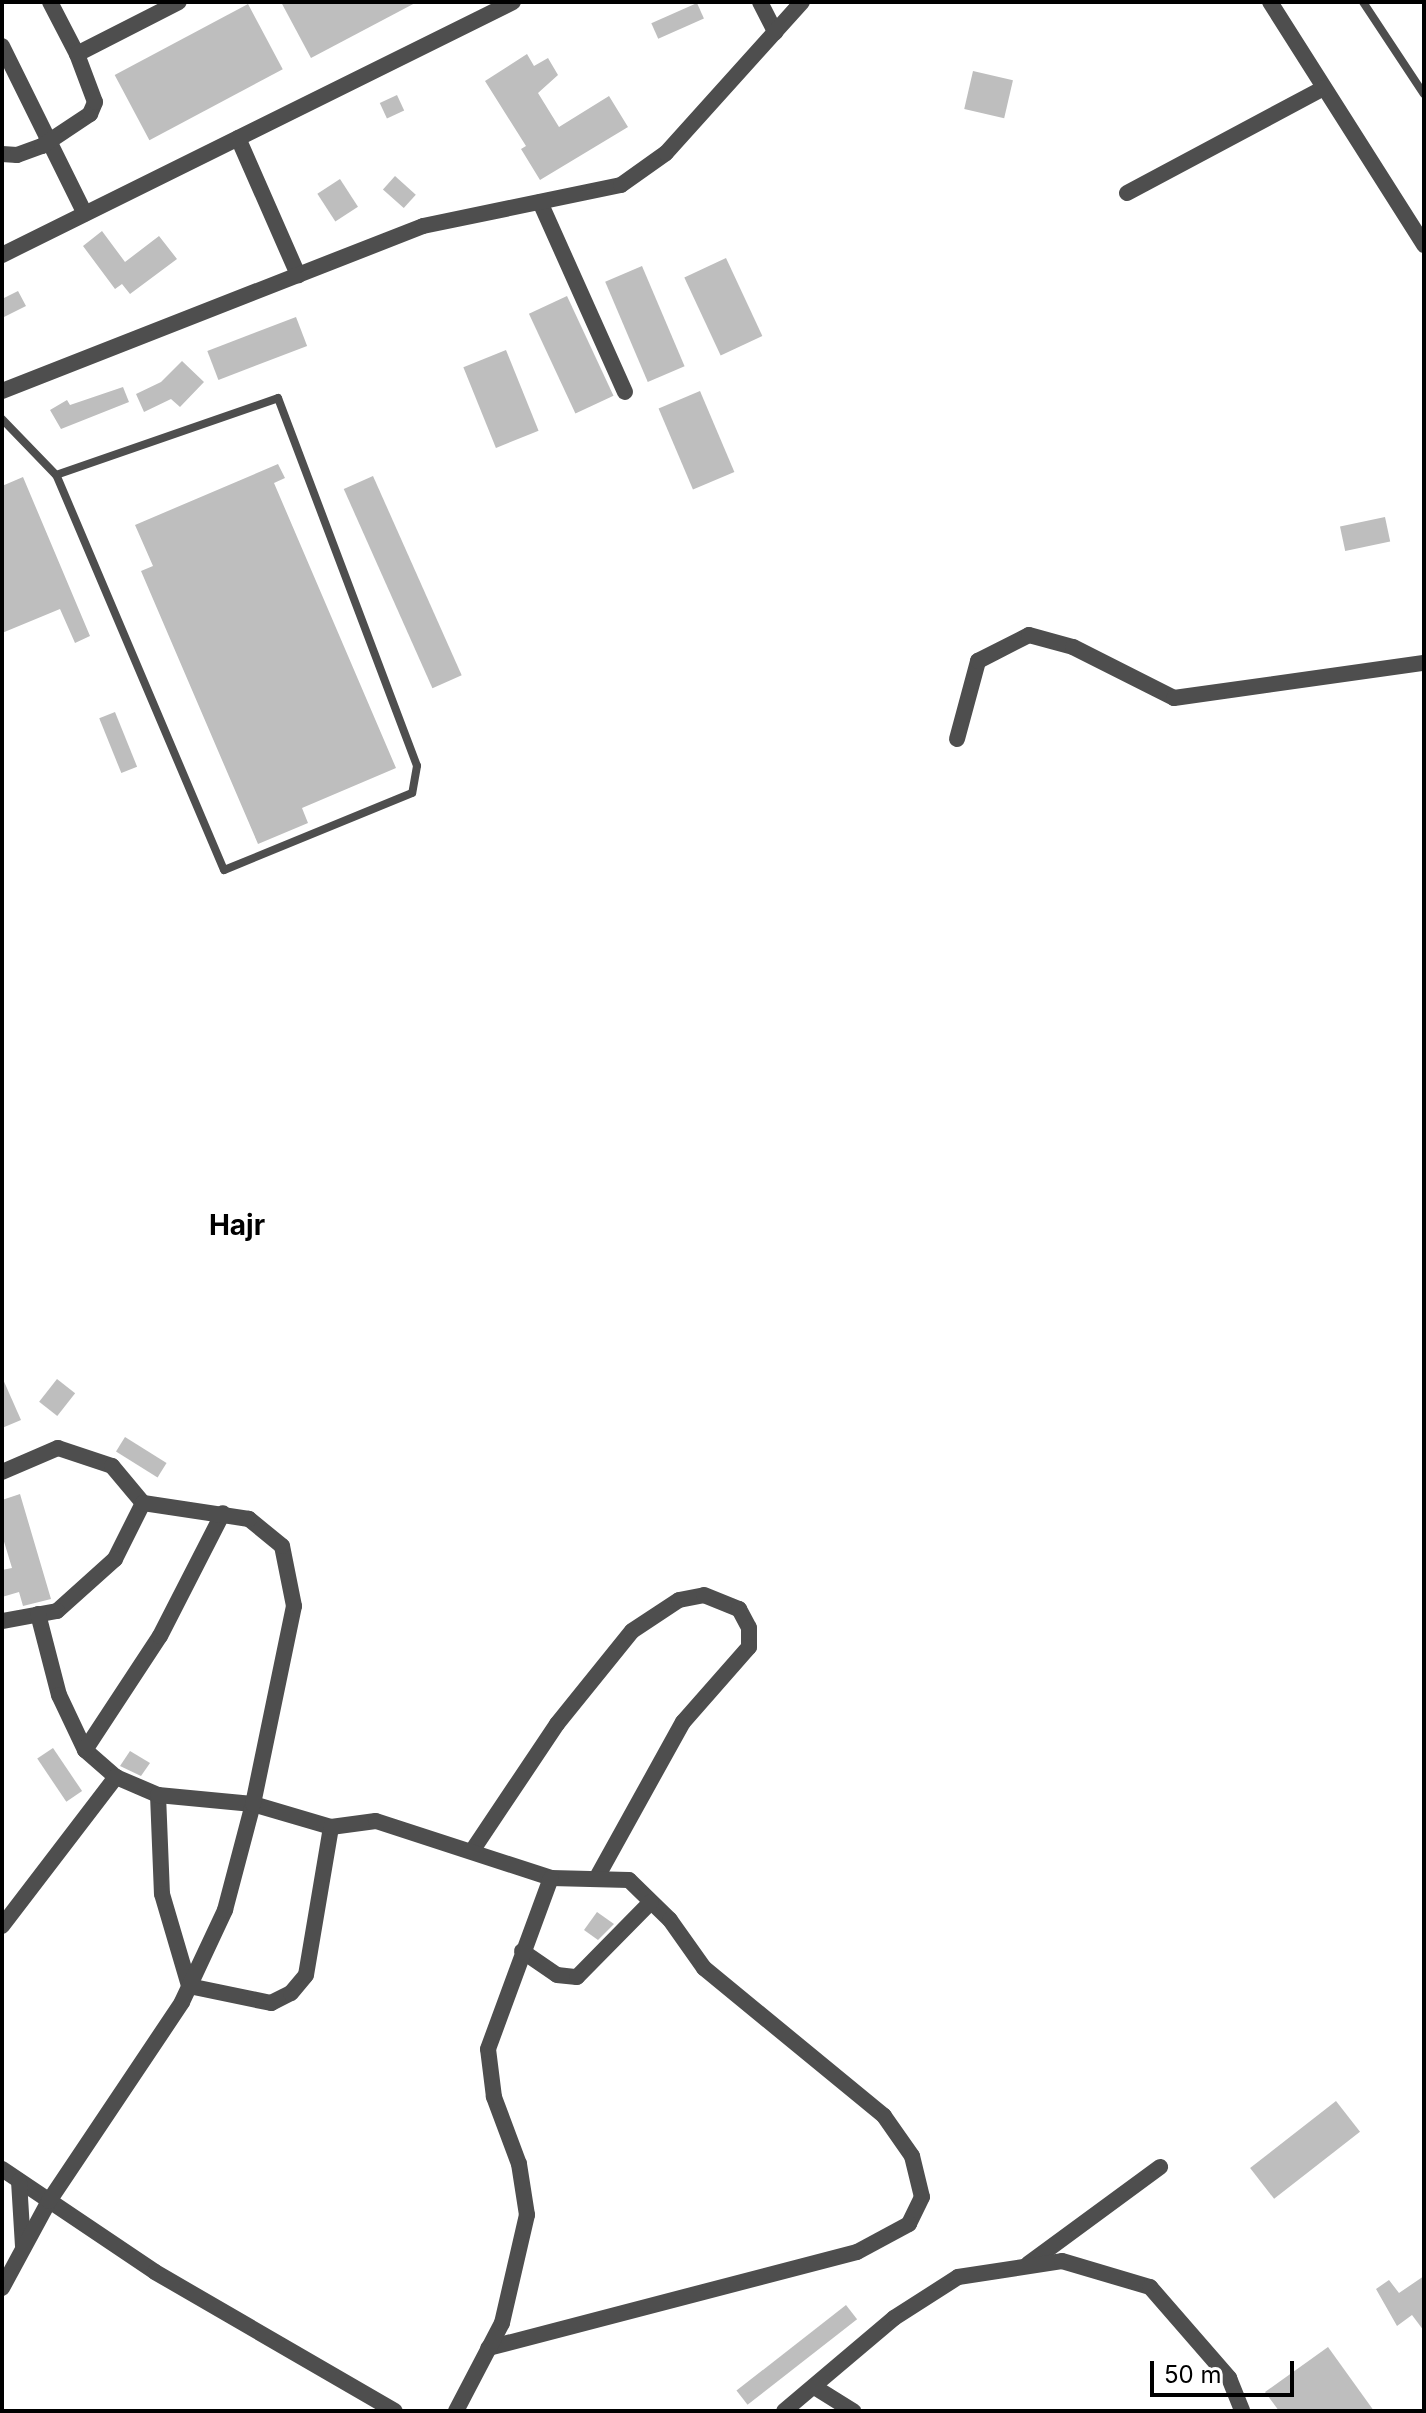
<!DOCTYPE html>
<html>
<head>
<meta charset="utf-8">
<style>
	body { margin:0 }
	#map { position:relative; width:1426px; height:2413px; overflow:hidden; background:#fff; font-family:Inter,sans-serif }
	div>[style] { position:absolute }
	.building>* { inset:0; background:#bebebe; transform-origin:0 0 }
	.service>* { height:8px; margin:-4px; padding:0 4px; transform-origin:4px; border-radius:4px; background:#4e4e4e }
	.minor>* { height:16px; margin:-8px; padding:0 8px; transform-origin:8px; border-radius:8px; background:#4e4e4e }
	span { translate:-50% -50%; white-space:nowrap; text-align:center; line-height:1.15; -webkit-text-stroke:8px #fff; paint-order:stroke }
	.neighbourhood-label { font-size:28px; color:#000; font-weight:700 }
	.frame { position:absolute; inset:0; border:4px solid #000; pointer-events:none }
	.scale { position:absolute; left:1150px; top:2361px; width:144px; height:36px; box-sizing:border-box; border:4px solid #000; border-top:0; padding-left:10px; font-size:24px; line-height:28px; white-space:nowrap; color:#000; -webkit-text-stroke:6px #fff; paint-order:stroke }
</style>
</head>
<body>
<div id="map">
	<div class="building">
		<div style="clip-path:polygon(281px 2px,417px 2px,311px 58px)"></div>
		<div style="left:697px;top:3px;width:17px;height:50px;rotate:66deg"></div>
		<div style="left:248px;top:4px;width:74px;height:151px;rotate:62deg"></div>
		<div style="clip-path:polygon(527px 54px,534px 66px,548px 58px,558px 75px,538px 93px,559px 127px,609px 96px,628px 127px,540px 180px,521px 149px,526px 146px,485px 81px)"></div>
		<div style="left:973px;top:71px;width:41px;height:39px;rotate:13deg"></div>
		<div style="left:397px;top:95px;width:17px;height:19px;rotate:65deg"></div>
		<div style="left:395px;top:176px;width:28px;height:18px;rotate:42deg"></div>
		<div style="left:340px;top:179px;width:33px;height:27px;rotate:57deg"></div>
		<div style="clip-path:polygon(102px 231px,125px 262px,159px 236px,177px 259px,130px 294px,122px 284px,115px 289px,83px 246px)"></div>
		<div style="left:726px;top:258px;width:86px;height:46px;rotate:65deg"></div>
		<div style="left:642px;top:266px;width:109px;height:40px;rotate:67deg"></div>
		<div style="clip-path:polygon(18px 291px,26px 306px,2px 318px,2px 299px)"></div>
		<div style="left:567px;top:296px;width:110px;height:42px;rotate:65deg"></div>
		<div style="left:296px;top:317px;width:31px;height:95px;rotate:69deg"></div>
		<div style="left:506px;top:350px;width:87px;height:46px;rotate:68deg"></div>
		<div style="clip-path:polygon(182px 361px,204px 382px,180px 407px,171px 399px,144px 412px,136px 394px,161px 382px)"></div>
		<div style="clip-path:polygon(123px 387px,129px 402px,61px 429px,50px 410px,67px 400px,70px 405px)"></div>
		<div style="left:700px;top:391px;width:88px;height:45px;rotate:67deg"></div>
		<div style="clip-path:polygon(278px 464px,285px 478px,274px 483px,396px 768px,302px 808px,308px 823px,258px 844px,141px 571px,153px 566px,135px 525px)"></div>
		<div style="left:373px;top:476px;width:218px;height:32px;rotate:66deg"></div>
		<div style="clip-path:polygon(23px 477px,90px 636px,75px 643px,60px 609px,2px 633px,2px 486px)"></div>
		<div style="left:1385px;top:517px;width:25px;height:46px;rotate:78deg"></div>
		<div style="left:115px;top:712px;width:59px;height:17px;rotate:68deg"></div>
		<div style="clip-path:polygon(2px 1377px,21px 1420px,2px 1428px)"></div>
		<div style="left:57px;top:1379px;width:23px;height:29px;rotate:38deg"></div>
		<div style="left:125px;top:1437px;width:49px;height:17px;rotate:32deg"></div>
		<div style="clip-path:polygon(20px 1494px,51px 1599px,23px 1606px,19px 1592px,2px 1597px,2px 1570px,12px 1568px,2px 1535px,2px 1500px)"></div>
		<div style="left:53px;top:1748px;width:52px;height:19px;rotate:56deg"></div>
		<div style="clip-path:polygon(130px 1751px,150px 1763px,141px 1776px,120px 1766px)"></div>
		<div style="clip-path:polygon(597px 1912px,614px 1924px,598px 1940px,584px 1930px)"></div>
		<div style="left:1336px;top:2101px;width:39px;height:109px;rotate:52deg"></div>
		<div style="clip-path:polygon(1424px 2276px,1424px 2331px,1412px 2315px,1397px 2326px,1376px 2289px,1389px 2280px,1399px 2293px)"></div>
		<div style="left:846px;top:2305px;width:18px;height:139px;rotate:52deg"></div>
		<div style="clip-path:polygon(1328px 2347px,1374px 2411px,1279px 2411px,1265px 2392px)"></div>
	</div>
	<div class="service">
		<div style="left:1363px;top:2px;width:110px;rotate:56.5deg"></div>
		<div style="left:2px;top:419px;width:78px;rotate:46deg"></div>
		<div style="left:56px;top:475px;width:235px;rotate:-19.1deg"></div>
		<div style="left:278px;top:398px;width:393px;rotate:69.3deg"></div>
		<div style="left:417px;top:766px;width:27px;rotate:100deg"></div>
		<div style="left:412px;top:793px;width:203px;rotate:157.7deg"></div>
		<div style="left:224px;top:870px;width:429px;rotate:-113deg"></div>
	</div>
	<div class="minor">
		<div style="left:50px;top:2px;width:59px;rotate:62.6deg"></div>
		<div style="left:760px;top:2px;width:34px;rotate:63deg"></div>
		<div style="left:1270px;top:2px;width:288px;rotate:57.6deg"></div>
		<div style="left:2px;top:46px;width:187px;rotate:63.7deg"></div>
		<div style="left:238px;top:138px;width:150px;rotate:66.3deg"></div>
		<div style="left:2px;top:154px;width:15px;rotate:4deg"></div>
		<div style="left:17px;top:155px;width:27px;rotate:-20deg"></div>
		<div style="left:42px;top:146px;width:58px;rotate:-33.7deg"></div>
		<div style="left:90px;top:114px;width:13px;rotate:-67deg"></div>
		<div style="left:95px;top:102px;width:51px;rotate:-110.6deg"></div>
		<div style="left:77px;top:54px;width:114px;rotate:-27deg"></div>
		<div style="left:1127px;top:193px;width:223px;rotate:-28.1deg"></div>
		<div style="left:540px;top:202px;width:208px;rotate:65.9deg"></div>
		<div style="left:2px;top:255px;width:570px;rotate:-26.34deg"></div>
		<div style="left:2px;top:391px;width:452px;rotate:-21.4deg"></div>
		<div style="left:423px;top:226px;width:202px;rotate:-11.7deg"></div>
		<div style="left:621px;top:185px;width:55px;rotate:-35.4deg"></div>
		<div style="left:666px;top:153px;width:203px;rotate:-48deg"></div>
		<div style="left:957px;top:739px;width:81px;rotate:-74.9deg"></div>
		<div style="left:978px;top:661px;width:57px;rotate:-27deg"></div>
		<div style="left:1029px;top:635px;width:46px;rotate:15.3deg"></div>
		<div style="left:1073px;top:647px;width:113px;rotate:26.8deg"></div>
		<div style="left:1174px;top:698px;width:252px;rotate:-8deg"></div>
		<div style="left:2px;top:1472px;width:61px;rotate:-23.2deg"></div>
		<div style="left:58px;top:1448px;width:57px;rotate:18.4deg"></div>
		<div style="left:112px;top:1466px;width:48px;rotate:50deg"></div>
		<div style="left:143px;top:1503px;width:63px;rotate:116.6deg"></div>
		<div style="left:115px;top:1559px;width:78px;rotate:138.1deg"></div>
		<div style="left:57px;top:1611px;width:56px;rotate:169.7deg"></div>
		<div style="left:38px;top:1614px;width:84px;rotate:75.5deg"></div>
		<div style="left:59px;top:1695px;width:61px;rotate:64.7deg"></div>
		<div style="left:85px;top:1750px;width:41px;rotate:41.1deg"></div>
		<div style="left:85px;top:1750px;width:136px;rotate:-56.7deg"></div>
		<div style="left:160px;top:1636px;width:138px;rotate:-62.9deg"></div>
		<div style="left:158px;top:1795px;width:99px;rotate:87.7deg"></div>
		<div style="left:162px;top:1894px;width:96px;rotate:73.6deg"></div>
		<div style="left:189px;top:1986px;width:84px;rotate:11.7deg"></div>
		<div style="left:271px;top:2003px;width:22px;rotate:-27deg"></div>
		<div style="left:291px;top:1993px;width:23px;rotate:-50deg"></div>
		<div style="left:306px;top:1975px;width:150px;rotate:-80.4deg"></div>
		<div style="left:472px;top:1851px;width:153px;rotate:-56.2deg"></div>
		<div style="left:557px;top:1724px;width:119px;rotate:-51.1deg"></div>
		<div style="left:632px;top:1631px;width:56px;rotate:-33.4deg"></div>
		<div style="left:679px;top:1600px;width:25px;rotate:-11deg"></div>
		<div style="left:704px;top:1595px;width:38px;rotate:22deg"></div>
		<div style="left:739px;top:1609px;width:21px;rotate:62deg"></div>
		<div style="left:749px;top:1628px;width:19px;rotate:90deg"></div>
		<div style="left:749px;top:1647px;width:100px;rotate:131.3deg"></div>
		<div style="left:683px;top:1722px;width:179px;rotate:119deg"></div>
		<div style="left:2px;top:1926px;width:188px;rotate:-52.6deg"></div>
		<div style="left:116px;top:1777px;width:46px;rotate:23.2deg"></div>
		<div style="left:158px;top:1795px;width:95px;rotate:5.4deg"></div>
		<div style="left:253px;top:1804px;width:81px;rotate:16.4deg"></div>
		<div style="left:331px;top:1827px;width:45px;rotate:-7.6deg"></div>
		<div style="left:376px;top:1821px;width:184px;rotate:18deg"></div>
		<div style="left:551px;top:1878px;width:78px;rotate:1.5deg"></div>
		<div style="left:629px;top:1880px;width:57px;rotate:44.3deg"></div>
		<div style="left:670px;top:1920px;width:59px;rotate:54.7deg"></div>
		<div style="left:704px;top:1968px;width:233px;rotate:39.4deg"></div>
		<div style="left:884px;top:2116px;width:49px;rotate:55deg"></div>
		<div style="left:912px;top:2156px;width:42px;rotate:76.3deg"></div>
		<div style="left:922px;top:2197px;width:30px;rotate:116deg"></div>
		<div style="left:909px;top:2224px;width:59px;rotate:151.7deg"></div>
		<div style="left:857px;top:2252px;width:381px;rotate:165.4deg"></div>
		<div style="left:522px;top:1951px;width:42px;rotate:34.4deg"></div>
		<div style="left:557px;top:1975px;width:20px;rotate:6deg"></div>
		<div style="left:577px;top:1977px;width:105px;rotate:-45.4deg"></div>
		<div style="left:2px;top:2169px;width:184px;rotate:33.9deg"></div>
		<div style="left:155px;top:2272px;width:277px;rotate:30.1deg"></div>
		<div style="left:19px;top:2181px;width:65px;rotate:86.5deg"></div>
		<div style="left:1028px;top:2264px;width:164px;rotate:-36.3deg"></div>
		<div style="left:2px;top:2288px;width:99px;rotate:-61.6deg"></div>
		<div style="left:49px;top:2201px;width:239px;rotate:-56.2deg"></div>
		<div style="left:182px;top:2002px;width:102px;rotate:-64.9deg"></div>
		<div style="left:225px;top:1910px;width:110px;rotate:-75.2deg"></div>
		<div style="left:253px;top:1804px;width:202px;rotate:-78.3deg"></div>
		<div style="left:294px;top:1606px;width:61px;rotate:-101.3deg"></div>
		<div style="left:282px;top:1546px;width:43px;rotate:-140.7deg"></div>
		<div style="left:249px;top:1519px;width:107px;rotate:-171.4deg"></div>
		<div style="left:816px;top:2388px;width:44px;rotate:31.9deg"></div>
		<div style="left:456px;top:2411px;width:99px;rotate:-62.4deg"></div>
		<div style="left:502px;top:2323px;width:111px;rotate:-77deg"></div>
		<div style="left:527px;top:2215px;width:52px;rotate:-98.9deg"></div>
		<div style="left:519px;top:2164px;width:72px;rotate:-110.5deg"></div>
		<div style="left:494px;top:2097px;width:48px;rotate:-97.1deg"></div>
		<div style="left:488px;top:2049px;width:182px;rotate:-69.8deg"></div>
		<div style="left:784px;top:2411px;width:144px;rotate:-40.2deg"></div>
		<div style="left:894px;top:2318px;width:76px;rotate:-32.6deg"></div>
		<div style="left:958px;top:2277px;width:105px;rotate:-8.7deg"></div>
		<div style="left:1062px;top:2261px;width:92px;rotate:16.5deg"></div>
		<div style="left:1150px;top:2287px;width:121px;rotate:49deg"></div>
		<div style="left:1229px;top:2378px;width:35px;rotate:68deg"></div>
	</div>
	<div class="neighbourhood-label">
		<span style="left:237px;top:1225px">Hajr</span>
	</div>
	<div class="frame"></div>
	<div class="scale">50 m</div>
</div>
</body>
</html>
